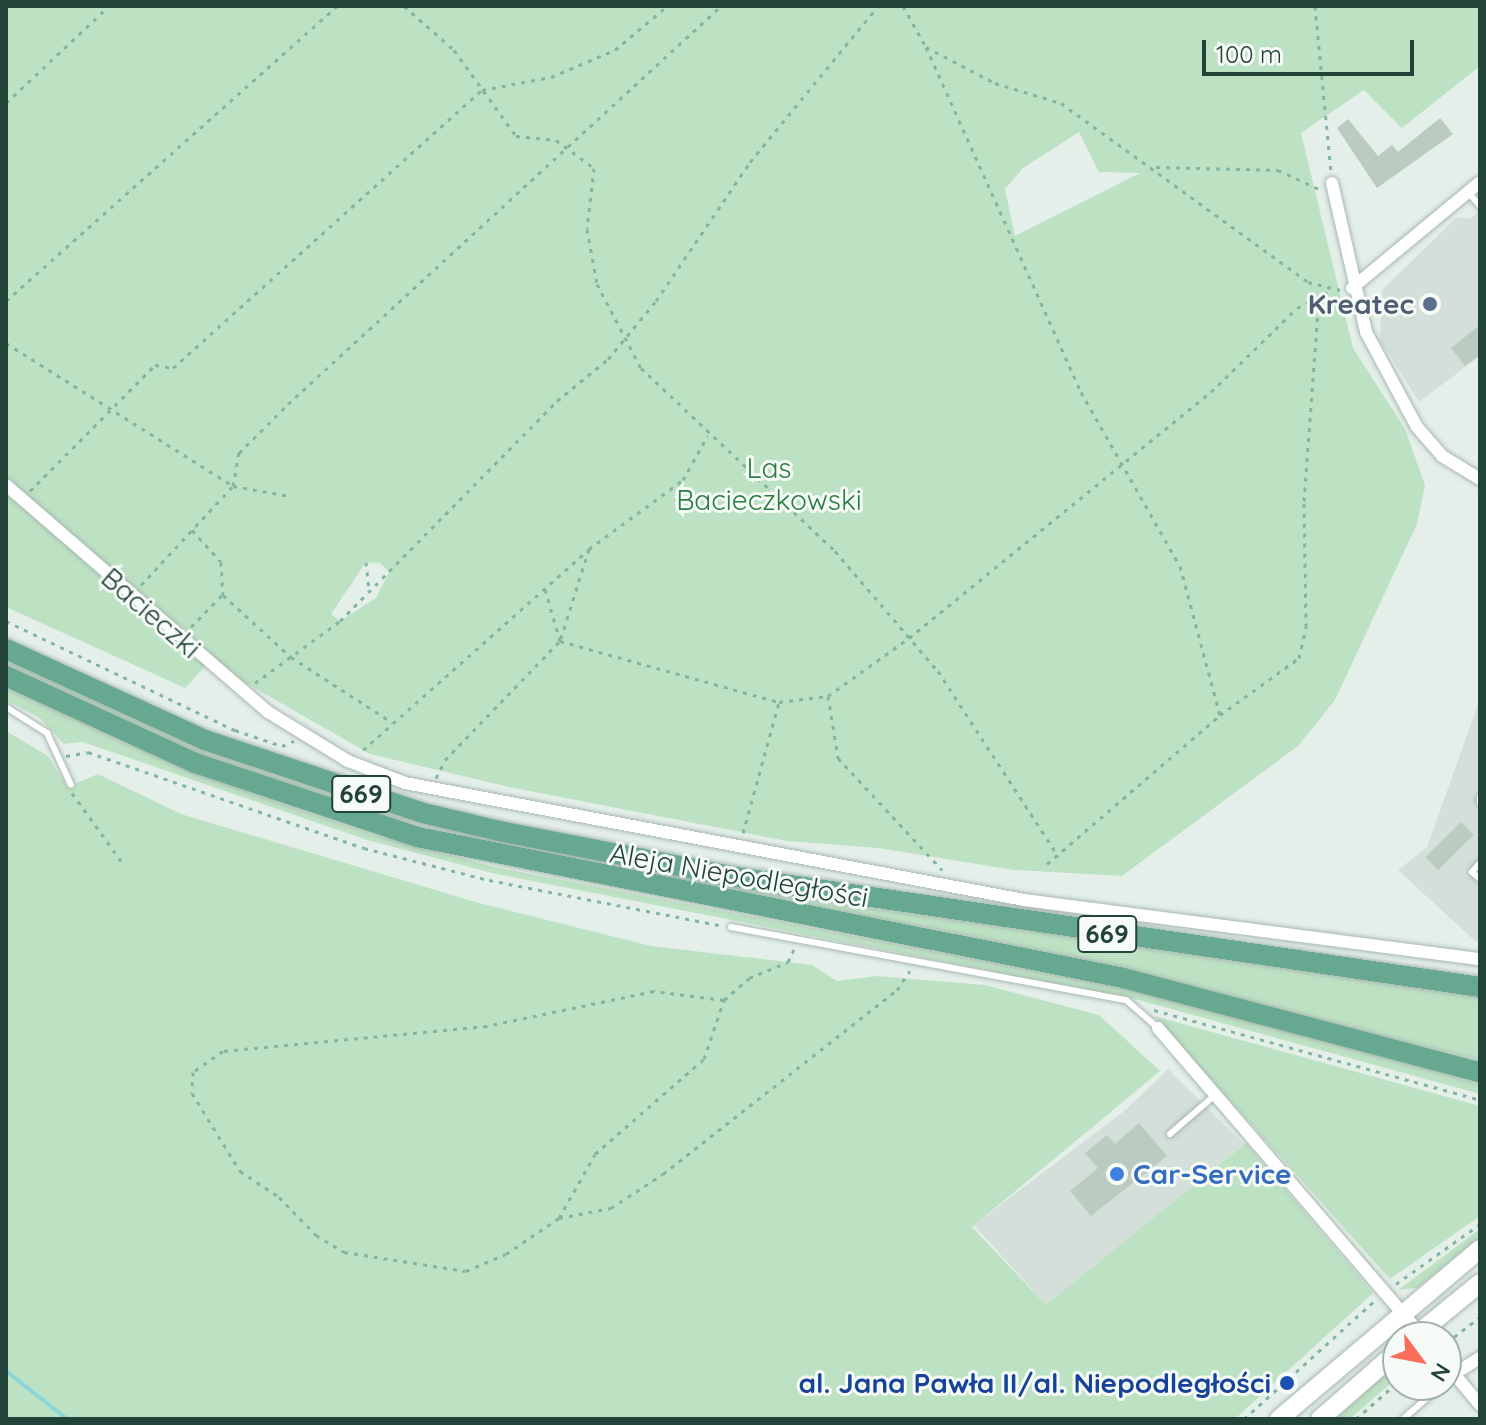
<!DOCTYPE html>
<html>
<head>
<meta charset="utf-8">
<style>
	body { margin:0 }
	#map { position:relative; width:1486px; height:1425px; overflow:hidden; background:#e5efea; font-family:Quicksand,sans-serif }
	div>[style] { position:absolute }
	.built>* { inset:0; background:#d3dfd8 }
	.green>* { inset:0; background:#bde2c3 }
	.stream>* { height:4px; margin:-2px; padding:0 2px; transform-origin:2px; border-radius:2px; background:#8ad5d8 }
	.building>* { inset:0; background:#bacbc2; transform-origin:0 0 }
	.path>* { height:3px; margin-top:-1.5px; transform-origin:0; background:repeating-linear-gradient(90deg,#83b5a0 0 4px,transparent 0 10px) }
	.roads { filter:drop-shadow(0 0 2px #a7b8b1) drop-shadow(0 0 2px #a7b8b1) }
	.service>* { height:6px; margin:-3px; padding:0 3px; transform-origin:3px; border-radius:3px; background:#fff }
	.minor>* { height:12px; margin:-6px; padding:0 6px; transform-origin:6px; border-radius:6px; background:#fff }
	.secondary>* { height:18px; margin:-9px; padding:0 9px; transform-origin:9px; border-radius:9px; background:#fff }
	.primary>* { height:20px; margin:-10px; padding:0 10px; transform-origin:10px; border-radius:10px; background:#67a890 }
	.dots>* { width:22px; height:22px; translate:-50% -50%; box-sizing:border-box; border:4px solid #f7fbf8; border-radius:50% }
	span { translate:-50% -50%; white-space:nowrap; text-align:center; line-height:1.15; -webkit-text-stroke:6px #f7fbf8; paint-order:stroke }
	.shield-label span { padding:2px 6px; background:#f7fbf8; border:2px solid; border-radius:6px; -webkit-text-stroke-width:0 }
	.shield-label { font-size:26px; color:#224337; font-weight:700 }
	.service-label { font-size:28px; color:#4e5e75; font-weight:700 }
	.right { translate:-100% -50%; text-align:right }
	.park-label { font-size:28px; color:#297e40 }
	.street-label { font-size:28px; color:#224337 }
	.shop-label { font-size:28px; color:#366cbe; font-weight:700 }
	.left { translate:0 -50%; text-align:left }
	.transit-label { font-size:28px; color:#164399; font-weight:700 }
	.frame { position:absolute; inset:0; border:8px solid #224337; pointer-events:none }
	.north { position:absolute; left:1382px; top:1321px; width:80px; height:80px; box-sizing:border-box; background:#f7fbf8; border:2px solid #a2b1ab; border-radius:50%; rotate:122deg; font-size:22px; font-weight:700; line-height:32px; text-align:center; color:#224337 }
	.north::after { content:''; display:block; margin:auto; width:28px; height:36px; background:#fc6d57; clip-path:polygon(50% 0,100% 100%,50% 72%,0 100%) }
	.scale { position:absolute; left:1202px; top:40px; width:212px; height:36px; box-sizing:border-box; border:4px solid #224337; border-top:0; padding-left:10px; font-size:24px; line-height:28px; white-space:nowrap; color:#224337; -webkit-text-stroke:6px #f7fbf8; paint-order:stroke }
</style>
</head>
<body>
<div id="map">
	<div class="built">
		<div style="clip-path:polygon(1480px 210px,1480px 356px,1419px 402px,1380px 340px,1382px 290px,1457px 217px,1470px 219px)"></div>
		<div style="clip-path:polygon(1480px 699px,1480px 941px,1475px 941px,1398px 870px,1427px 847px)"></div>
		<div style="clip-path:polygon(1168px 1069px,1244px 1144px,1047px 1306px,974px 1225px,1128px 1108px)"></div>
	</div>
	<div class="green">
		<div style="clip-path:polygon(evenodd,6px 6px,1480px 6px,1480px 66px,1402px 128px,1364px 90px,1301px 133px,1353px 348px,1405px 429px,1425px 485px,1417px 524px,1335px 700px,1298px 746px,1122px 876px,1014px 870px,878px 848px,787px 841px,509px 787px,370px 754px,209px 662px,185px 688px,6px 607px,6px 6px,1079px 132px,1099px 172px,1140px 173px,1015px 236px,1005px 189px,1023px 168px,1079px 132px,6px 6px,366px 562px,380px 563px,389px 572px,376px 598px,340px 621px,331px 614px,366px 562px)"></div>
		<div style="clip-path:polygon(6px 658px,190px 743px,287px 780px,500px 841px,806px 899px,1480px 994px,1480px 1060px,971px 936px,603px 868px,376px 813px,186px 749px,6px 664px)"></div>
		<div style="clip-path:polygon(6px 688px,202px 776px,370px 834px,495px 867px,1138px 991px,1394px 1058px,1480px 1085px,1480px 1094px,1135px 999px,492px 873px,367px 840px,83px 742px,64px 744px,40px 718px,6px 700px)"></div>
		<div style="clip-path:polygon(6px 731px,48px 756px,67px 787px,98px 774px,181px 814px,479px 903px,651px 946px,812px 965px,837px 981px,877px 976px,985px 985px,1099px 1015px,1160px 1071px,972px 1227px,1046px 1305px,1246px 1143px,1373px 1293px,1235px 1419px,6px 1419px)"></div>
		<div style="clip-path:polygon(1154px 1016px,1480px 1106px,1480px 1216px,1390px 1279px)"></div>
		<div style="clip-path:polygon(1480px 1229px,1480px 1237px,1417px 1288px,1398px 1290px)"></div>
		<div style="clip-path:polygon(1394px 1364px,1398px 1377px,1350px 1419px,1336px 1419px)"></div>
	</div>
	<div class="stream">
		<div style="left:6px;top:1371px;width:78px;rotate:38.2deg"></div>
	</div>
	<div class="building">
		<div style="clip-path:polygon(1440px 118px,1453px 134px,1377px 188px,1337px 128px,1348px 119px,1378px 156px,1392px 145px,1398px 152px)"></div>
		<div style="clip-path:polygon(1480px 325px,1480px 355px,1465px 366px,1451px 348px)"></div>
		<div style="left:1461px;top:822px;width:18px;height:50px;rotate:45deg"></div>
		<div style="clip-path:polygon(1139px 1123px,1167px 1156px,1091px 1216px,1070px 1191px,1098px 1168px,1085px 1153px,1107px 1135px,1115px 1144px)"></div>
	</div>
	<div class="path">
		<div style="left:404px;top:6px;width:67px;rotate:41.3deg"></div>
		<div style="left:454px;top:50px;width:106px;rotate:54.2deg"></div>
		<div style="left:516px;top:136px;width:40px;rotate:5.7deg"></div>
		<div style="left:556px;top:140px;width:47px;rotate:36.4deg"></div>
		<div style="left:594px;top:168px;width:61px;rotate:96.5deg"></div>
		<div style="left:587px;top:229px;width:56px;rotate:79.7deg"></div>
		<div style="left:597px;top:284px;width:95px;rotate:62.4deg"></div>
		<div style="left:641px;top:368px;width:267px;rotate:43.3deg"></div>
		<div style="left:835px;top:551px;width:158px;rotate:49.4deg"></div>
		<div style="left:938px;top:671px;width:221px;rotate:57deg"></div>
		<div style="left:903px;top:6px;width:47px;rotate:60.7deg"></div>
		<div style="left:926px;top:47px;width:78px;rotate:27.6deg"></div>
		<div style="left:995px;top:83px;width:69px;rotate:16.9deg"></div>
		<div style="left:1061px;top:103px;width:305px;rotate:35.9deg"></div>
		<div style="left:1308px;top:282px;width:33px;rotate:14deg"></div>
		<div style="left:1315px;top:6px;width:167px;rotate:84.5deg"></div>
		<div style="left:926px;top:47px;width:378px;rotate:65.8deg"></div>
		<div style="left:1081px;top:392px;width:200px;rotate:60.4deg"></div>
		<div style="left:1180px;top:566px;width:154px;rotate:75deg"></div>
		<div style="left:6px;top:103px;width:141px;rotate:-43.3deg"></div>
		<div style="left:1156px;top:167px;width:122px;rotate:1.4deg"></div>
		<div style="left:1278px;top:170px;width:45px;rotate:24.9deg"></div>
		<div style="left:6px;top:301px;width:443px;rotate:-41.7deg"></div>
		<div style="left:6px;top:343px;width:268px;rotate:32.2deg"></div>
		<div style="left:233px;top:486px;width:58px;rotate:10deg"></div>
		<div style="left:30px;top:491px;width:177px;rotate:-45.2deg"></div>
		<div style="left:155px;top:365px;width:18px;rotate:9deg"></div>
		<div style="left:173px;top:368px;width:416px;rotate:-42deg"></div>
		<div style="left:482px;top:90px;width:70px;rotate:-10.7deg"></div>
		<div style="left:551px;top:77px;width:69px;rotate:-22.9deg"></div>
		<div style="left:615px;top:50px;width:68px;rotate:-40.2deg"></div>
		<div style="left:192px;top:530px;width:43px;rotate:47.8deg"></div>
		<div style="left:221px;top:562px;width:33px;rotate:87deg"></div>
		<div style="left:223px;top:595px;width:92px;rotate:42.4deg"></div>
		<div style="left:291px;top:657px;width:121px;rotate:32.9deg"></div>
		<div style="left:589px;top:549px;width:117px;rotate:-36.3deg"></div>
		<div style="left:683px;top:480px;width:51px;rotate:-60.9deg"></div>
		<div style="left:366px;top:562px;width:28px;rotate:84deg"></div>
		<div style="left:141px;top:585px;width:135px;rotate:-47.1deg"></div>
		<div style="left:233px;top:486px;width:34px;rotate:-80deg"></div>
		<div style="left:239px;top:453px;width:69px;rotate:-45deg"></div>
		<div style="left:288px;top:404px;width:588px;rotate:-42.59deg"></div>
		<div style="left:6px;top:621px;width:254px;rotate:25.5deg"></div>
		<div style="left:235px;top:730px;width:50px;rotate:18.8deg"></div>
		<div style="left:282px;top:746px;width:13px;rotate:-23deg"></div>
		<div style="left:191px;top:627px;width:45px;rotate:-45.9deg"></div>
		<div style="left:255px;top:683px;width:105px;rotate:-36.1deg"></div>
		<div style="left:340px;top:621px;width:309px;rotate:-45.4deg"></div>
		<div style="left:557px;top:401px;width:66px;rotate:-39.5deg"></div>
		<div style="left:608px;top:359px;width:75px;rotate:-50.4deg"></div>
		<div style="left:656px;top:301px;width:168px;rotate:-55.9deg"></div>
		<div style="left:750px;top:162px;width:202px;rotate:-50.6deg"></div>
		<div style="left:828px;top:696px;width:63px;rotate:80.8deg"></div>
		<div style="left:838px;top:758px;width:153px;rotate:47.1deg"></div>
		<div style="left:363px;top:750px;width:302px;rotate:-41.6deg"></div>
		<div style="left:589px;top:549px;width:96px;rotate:107.5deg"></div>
		<div style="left:560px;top:641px;width:54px;rotate:-106.1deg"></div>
		<div style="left:66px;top:756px;width:22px;rotate:-10deg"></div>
		<div style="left:88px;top:752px;width:292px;rotate:19.2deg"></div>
		<div style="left:364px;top:848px;width:129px;rotate:14.4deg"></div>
		<div style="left:489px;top:880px;width:239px;rotate:11.1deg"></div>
		<div style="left:436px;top:778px;width:20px;rotate:-63deg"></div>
		<div style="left:445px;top:760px;width:165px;rotate:-46deg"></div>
		<div style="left:560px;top:641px;width:227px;rotate:15.6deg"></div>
		<div style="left:779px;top:702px;width:49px;rotate:-7deg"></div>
		<div style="left:828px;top:696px;width:100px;rotate:-35.6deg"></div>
		<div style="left:909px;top:638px;width:390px;rotate:-39.2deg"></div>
		<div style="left:1211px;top:392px;width:120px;rotate:-44.3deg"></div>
		<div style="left:1297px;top:308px;width:37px;rotate:-27deg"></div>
		<div style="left:72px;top:793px;width:84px;rotate:54.2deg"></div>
		<div style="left:743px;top:833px;width:136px;rotate:-74.6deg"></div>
		<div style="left:1047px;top:864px;width:228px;rotate:-40.7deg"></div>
		<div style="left:1220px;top:715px;width:97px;rotate:-35.8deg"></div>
		<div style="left:1299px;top:658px;width:32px;rotate:-77deg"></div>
		<div style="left:1306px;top:627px;width:126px;rotate:-90.9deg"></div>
		<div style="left:1304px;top:501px;width:207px;rotate:-85.8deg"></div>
		<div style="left:724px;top:1000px;width:71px;rotate:-172.7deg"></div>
		<div style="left:654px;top:991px;width:171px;rotate:168.2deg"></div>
		<div style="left:487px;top:1026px;width:265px;rotate:174.6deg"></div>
		<div style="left:223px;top:1051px;width:37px;rotate:145deg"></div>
		<div style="left:193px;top:1072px;width:21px;rotate:93deg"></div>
		<div style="left:192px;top:1093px;width:92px;rotate:58.4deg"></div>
		<div style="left:240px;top:1171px;width:47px;rotate:33.7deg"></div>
		<div style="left:279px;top:1197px;width:53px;rotate:45.8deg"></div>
		<div style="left:316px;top:1235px;width:33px;rotate:31deg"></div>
		<div style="left:344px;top:1252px;width:123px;rotate:8.9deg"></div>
		<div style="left:466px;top:1271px;width:43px;rotate:-23deg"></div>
		<div style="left:506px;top:1254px;width:64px;rotate:-34.2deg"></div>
		<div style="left:559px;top:1218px;width:73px;rotate:-60.6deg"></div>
		<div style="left:595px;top:1154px;width:145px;rotate:-41.1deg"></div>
		<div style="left:704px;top:1059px;width:62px;rotate:-71.3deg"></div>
		<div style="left:724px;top:1000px;width:33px;rotate:-41deg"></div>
		<div style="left:749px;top:978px;width:42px;rotate:-22.3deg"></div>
		<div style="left:788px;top:962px;width:14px;rotate:-65deg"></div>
		<div style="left:1154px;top:1010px;width:338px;rotate:15.4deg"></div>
		<div style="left:559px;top:1218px;width:53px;rotate:-10.9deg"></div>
		<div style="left:611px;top:1208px;width:62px;rotate:-33.2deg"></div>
		<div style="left:663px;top:1174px;width:298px;rotate:-38.2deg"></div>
		<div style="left:897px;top:990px;width:23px;rotate:-56deg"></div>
		<div style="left:1396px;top:1284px;width:103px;rotate:-35.5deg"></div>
		<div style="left:1446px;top:1343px;width:43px;rotate:-37.4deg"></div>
		<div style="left:1244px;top:1419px;width:176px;rotate:-42.2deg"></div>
		<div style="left:1356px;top:1419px;width:56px;rotate:-41.4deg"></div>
	</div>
	<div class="roads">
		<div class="service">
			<div style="left:1468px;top:192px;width:18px;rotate:49deg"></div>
			<div style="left:6px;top:707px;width:49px;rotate:32.4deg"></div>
			<div style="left:47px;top:733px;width:57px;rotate:65.2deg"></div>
			<div style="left:1480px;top:797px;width:6px;rotate:90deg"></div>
			<div style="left:1480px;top:863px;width:12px;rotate:132deg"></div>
			<div style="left:1472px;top:872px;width:11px;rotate:41deg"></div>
			<div style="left:731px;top:927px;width:402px;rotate:10.5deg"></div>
			<div style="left:1126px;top:1000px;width:41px;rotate:41.1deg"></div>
			<div style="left:1170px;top:1134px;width:58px;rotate:-40.8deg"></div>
			<div style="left:1403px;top:1419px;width:52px;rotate:-41.1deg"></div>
		</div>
		<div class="minor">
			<div style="left:1332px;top:183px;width:153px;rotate:77.1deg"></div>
			<div style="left:1366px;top:332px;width:108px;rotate:61.8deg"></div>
			<div style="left:1417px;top:427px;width:38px;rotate:49deg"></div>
			<div style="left:1442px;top:456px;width:44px;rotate:31.2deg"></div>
			<div style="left:1352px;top:288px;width:166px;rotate:-39.6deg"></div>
			<div style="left:6px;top:485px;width:347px;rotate:40.9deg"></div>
			<div style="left:268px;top:712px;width:94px;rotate:31.5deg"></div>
			<div style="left:348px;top:761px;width:61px;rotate:21.1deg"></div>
			<div style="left:405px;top:783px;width:630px;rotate:10.7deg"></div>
			<div style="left:1024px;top:900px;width:460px;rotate:7.4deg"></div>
			<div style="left:1158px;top:1028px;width:407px;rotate:49.4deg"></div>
			<div style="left:1446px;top:1364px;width:53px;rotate:50.3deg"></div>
			<div style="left:1454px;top:1374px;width:31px;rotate:-32deg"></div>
		</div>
		<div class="secondary">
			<div style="left:1414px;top:1337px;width:85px;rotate:-39.3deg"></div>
			<div style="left:1279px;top:1419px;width:263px;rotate:-40.2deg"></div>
			<div style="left:1320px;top:1419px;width:103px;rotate:-41.1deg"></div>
		</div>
		<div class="primary">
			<div style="left:6px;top:649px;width:219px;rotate:24.6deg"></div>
			<div style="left:205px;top:740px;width:230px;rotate:18.5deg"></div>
			<div style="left:423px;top:813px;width:83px;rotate:13.2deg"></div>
			<div style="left:504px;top:832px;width:236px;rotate:11deg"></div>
			<div style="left:736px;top:877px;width:752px;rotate:8.41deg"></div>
			<div style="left:6px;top:676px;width:208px;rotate:24.7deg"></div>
			<div style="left:195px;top:763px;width:234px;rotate:18.4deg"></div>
			<div style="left:417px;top:837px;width:720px;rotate:11.29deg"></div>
			<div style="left:1123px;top:978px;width:369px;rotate:14.8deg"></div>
		</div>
	</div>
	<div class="dots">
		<div style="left:1430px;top:304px;background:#5c6f8a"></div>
		<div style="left:1117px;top:1174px;background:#3f7fe0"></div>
		<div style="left:1287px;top:1383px;background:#1a4fb4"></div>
	</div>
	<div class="shield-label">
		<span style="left:361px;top:794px">669</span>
		<span style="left:1107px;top:934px">669</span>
	</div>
	<div class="service-label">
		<span class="right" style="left:1414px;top:304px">Kreatec</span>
	</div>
	<div class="park-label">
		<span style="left:769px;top:484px">Las<br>Bacieczkowski</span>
	</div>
	<div class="street-label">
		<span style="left:151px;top:613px;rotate:41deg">Bacieczki</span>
		<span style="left:739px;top:875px;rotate:10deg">Aleja Niepodległości</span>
	</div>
	<div class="shop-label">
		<span class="left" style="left:1133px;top:1174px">Car-Service</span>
	</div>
	<div class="transit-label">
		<span class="right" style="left:1271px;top:1383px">al. Jana Pawła II/al. Niepodległości</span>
	</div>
	<div class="frame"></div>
	<div class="north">N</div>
	<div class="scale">100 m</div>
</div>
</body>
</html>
